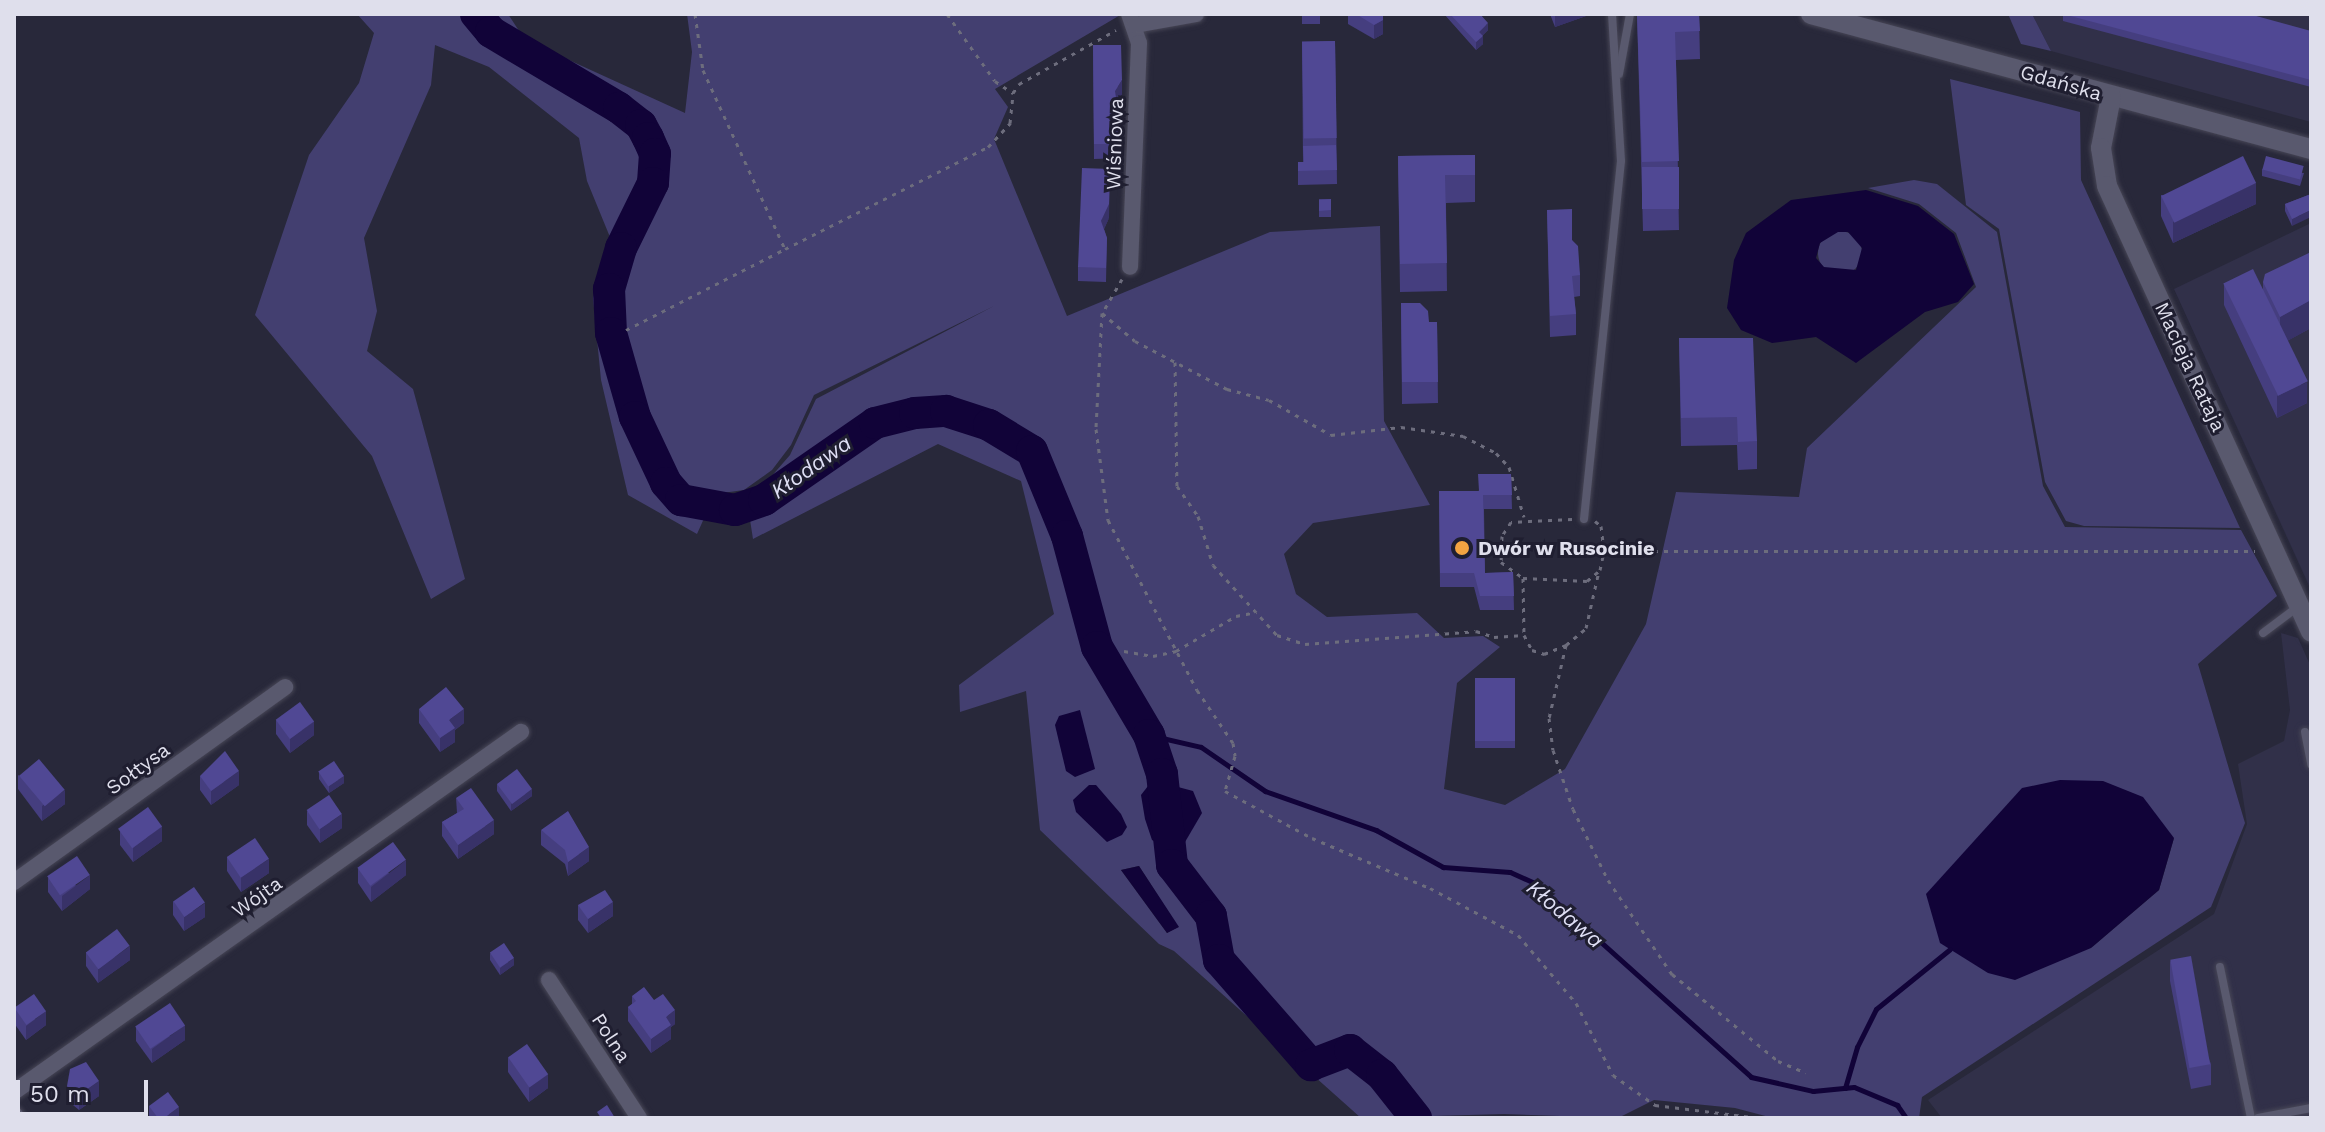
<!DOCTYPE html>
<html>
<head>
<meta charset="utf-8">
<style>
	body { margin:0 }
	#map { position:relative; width:2325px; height:1132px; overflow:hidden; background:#28283a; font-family:"Work Sans",sans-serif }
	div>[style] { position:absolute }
	.built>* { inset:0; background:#313049 }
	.green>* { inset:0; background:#433f70 }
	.round { border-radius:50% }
	.water>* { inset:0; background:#110338 }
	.stream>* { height:5px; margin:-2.5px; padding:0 2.5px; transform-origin:2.5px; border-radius:2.5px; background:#110338 }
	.river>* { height:32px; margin:-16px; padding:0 16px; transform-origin:16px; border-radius:16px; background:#110338 }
	.path>* { height:3px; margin-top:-1.5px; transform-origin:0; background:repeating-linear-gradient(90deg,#6d6d7d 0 4px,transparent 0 10px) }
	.roads { filter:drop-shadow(0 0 2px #474656) drop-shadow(0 0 2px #474656) }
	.service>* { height:8px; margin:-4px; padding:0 4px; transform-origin:4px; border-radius:4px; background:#59596e }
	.minor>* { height:16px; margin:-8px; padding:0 8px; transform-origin:8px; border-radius:8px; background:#59596e }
	.tertiary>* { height:20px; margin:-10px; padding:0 10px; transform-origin:10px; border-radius:10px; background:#59596e }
	.wall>* { inset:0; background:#453e7f; transform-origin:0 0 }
	.shaded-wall>* { inset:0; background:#383268 }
	.building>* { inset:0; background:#504894; transform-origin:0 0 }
	.dots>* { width:22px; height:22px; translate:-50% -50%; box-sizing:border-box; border:4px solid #1f1e30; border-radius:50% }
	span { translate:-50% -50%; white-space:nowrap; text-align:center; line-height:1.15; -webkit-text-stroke:6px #1f1e30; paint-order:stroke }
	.street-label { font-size:20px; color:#dfdfec }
	.poi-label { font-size:20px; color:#dfdfec; font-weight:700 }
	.left { translate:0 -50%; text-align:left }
	.water-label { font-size:22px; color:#dfdff5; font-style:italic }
	.frame { position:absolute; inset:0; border:16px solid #dfdfec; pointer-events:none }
	.scale { position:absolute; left:16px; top:1080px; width:132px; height:36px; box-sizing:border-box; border:4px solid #dfdfec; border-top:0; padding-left:10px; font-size:24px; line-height:28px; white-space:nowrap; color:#dfdfec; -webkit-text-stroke:6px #1f1e30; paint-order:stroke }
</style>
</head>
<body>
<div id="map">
	<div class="built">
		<div style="clip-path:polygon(2032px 14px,2311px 14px,2311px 122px,2051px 51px)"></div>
		<div style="clip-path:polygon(2311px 223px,2311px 590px,2174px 289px)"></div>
		<div style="clip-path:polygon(2281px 633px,2298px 638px,2311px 667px,2311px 1118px,1942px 1118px,1928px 1100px,2214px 914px,2247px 824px,2238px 764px,2284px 741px,2290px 710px)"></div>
	</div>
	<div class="green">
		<div style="clip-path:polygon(evenodd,357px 14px,508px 14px,525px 40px,685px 113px,692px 52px,687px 14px,1122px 14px,995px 89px,1008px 107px,994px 139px,1067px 316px,1270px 232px,1380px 226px,1384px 421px,1430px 505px,1313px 523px,1284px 554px,1296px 594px,1327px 617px,1417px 613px,1444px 638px,1483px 636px,1500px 647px,1457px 683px,1444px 789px,1505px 805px,1565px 769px,1646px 624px,1676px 492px,1799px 497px,1807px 448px,1976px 287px,1956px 233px,1919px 204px,1868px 188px,1914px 180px,1937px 184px,1997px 232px,2043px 486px,2065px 527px,2241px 530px,2277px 596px,2198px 664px,2245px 823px,2211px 907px,1922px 1097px,1919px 1118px,1773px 1118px,1735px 1108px,1654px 1100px,1618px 1118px,1504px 1114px,1361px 1118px,1174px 951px,1159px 944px,1040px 830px,1026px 691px,960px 712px,959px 685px,1054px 614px,1021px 481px,938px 444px,753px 539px,746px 494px,770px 478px,790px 455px,816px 399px,994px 306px,814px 395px,791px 445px,772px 470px,744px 490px,715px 494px,697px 534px,628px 495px,601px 380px,593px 298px,612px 242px,587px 181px,579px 138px,489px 67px,435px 45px,431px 85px,364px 238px,377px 311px,367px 351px,413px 389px,465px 579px,431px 599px,372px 456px,255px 315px,309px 155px,359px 83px,374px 33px,357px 14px,2174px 838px,2159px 890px,2091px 948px,2174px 838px,357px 14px,1139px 866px,1178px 927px,1167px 933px,1121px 870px,1139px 866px)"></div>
		<div style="clip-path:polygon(2008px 14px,2032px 14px,2051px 51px,2021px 44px)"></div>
		<div style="clip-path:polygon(1950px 79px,2080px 112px,2081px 180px,2240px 528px,2084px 526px,2066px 521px,2045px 482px,1999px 229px,1966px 205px)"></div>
		<div class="round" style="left:1818px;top:231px;width:44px;height:44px"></div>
	</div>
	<div class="water">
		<div style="clip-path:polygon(evenodd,1866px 190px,1918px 206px,1954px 234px,1974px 284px,1958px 302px,1925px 312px,1856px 363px,1816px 337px,1772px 343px,1741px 330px,1727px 308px,1734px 260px,1746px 233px,1791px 200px,1866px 190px,1838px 232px,1848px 232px,1862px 248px,1856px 270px,1824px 267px,1816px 258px,1820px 243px,1838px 232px)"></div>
		<div style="clip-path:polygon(1080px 710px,1095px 769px,1075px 777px,1066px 771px,1055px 725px,1059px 716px)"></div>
		<div style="clip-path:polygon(2060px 780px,2103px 781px,2143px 797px,2174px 838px,2159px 890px,2091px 948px,2015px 980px,1988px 973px,1940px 943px,1926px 894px,2022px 788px)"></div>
		<div style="clip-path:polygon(1163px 783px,1193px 791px,1202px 813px,1178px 854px,1152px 840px,1145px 819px,1141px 795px,1148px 786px)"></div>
		<div style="clip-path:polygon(1089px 785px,1096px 785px,1121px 814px,1127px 827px,1122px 835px,1107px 842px,1076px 812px,1073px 800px)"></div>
		<div style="clip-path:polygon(1139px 866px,1179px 927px,1167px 933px,1121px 870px)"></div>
	</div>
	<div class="stream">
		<div style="left:1149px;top:735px;width:53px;rotate:13deg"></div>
		<div style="left:1201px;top:747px;width:78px;rotate:34.5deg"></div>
		<div style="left:1265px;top:791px;width:118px;rotate:19.4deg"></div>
		<div style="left:1376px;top:830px;width:77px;rotate:28.9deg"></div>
		<div style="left:1443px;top:867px;width:67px;rotate:4.3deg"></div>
		<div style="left:1510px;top:872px;width:27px;rotate:24deg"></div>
		<div style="left:1535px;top:883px;width:290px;rotate:41.9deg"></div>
		<div style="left:1751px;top:1077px;width:64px;rotate:12.7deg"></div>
		<div style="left:1813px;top:1091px;width:41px;rotate:-5.6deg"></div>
		<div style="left:1854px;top:1087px;width:47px;rotate:22.7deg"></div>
		<div style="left:1897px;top:1105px;width:16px;rotate:55deg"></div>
		<div style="left:1845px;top:1088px;width:43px;rotate:-73.7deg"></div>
		<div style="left:1857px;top:1047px;width:42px;rotate:-63.4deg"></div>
		<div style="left:1876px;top:1009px;width:95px;rotate:-39deg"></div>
	</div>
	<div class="river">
		<div style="left:476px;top:14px;width:23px;rotate:50deg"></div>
		<div style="left:491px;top:32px;width:149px;rotate:30.7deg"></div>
		<div style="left:619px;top:108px;width:28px;rotate:38deg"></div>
		<div style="left:641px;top:125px;width:15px;rotate:62deg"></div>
		<div style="left:648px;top:138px;width:17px;rotate:66deg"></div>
		<div style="left:655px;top:154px;width:29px;rotate:94deg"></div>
		<div style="left:653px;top:183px;width:72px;rotate:116.2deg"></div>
		<div style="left:621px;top:248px;width:43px;rotate:106.3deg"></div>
		<div style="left:609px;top:289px;width:44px;rotate:87.4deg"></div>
		<div style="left:611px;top:333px;width:87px;rotate:74.1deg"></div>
		<div style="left:635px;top:417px;width:73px;rotate:64.8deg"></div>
		<div style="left:666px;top:483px;width:23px;rotate:49deg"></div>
		<div style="left:681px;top:500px;width:55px;rotate:10.5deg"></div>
		<div style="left:735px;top:510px;width:31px;rotate:-19deg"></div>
		<div style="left:764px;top:500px;width:135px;rotate:-34.7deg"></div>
		<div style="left:875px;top:423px;width:41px;rotate:-14deg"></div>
		<div style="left:915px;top:413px;width:31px;rotate:-4deg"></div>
		<div style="left:946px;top:411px;width:45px;rotate:18deg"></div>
		<div style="left:989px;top:425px;width:50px;rotate:31.2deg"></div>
		<div style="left:1032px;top:451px;width:92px;rotate:67.6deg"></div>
		<div style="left:1067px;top:536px;width:115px;rotate:74.9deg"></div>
		<div style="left:1097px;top:647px;width:102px;rotate:59.4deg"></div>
		<div style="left:1149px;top:735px;width:41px;rotate:71.6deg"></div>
		<div style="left:1162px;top:774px;width:92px;rotate:83.7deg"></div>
		<div style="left:1172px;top:865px;width:64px;rotate:52.6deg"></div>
		<div style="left:1211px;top:916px;width:45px;rotate:79.7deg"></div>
		<div style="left:1219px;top:960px;width:140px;rotate:48.8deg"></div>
		<div style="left:1311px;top:1065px;width:42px;rotate:-21deg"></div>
		<div style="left:1350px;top:1050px;width:41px;rotate:38deg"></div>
		<div style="left:1382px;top:1075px;width:55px;rotate:51.7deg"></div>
	</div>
	<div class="path">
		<div style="left:695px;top:14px;width:57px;rotate:81.9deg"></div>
		<div style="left:703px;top:70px;width:197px;rotate:65.4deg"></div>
		<div style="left:785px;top:249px;width:227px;rotate:-26.7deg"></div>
		<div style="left:988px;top:147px;width:33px;rotate:-47deg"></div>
		<div style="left:1010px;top:123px;width:30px;rotate:-84deg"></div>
		<div style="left:1013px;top:93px;width:11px;rotate:-56deg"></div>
		<div style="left:1019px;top:84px;width:111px;rotate:-29.1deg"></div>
		<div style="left:947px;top:14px;width:82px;rotate:54.4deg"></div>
		<div style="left:995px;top:81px;width:22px;rotate:34deg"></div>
		<div style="left:1122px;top:279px;width:39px;rotate:120deg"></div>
		<div style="left:1102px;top:313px;width:116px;rotate:93deg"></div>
		<div style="left:1096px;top:429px;width:92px;rotate:82.5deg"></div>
		<div style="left:1108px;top:520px;width:192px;rotate:62.4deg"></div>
		<div style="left:1197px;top:690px;width:64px;rotate:55.8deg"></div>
		<div style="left:1233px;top:743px;width:13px;rotate:81deg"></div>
		<div style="left:1235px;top:756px;width:36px;rotate:106deg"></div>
		<div style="left:1225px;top:791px;width:99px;rotate:28.4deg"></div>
		<div style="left:1312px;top:838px;width:128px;rotate:23deg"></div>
		<div style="left:1430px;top:888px;width:100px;rotate:28.1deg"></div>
		<div style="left:1518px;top:935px;width:89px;rotate:49.5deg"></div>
		<div style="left:1576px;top:1003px;width:81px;rotate:62.8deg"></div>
		<div style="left:1613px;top:1075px;width:52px;rotate:35.5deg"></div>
		<div style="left:1655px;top:1105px;width:106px;rotate:7.1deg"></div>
		<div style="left:1102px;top:313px;width:43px;rotate:40.3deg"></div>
		<div style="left:1135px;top:341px;width:104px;rotate:27.6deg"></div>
		<div style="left:1227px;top:389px;width:43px;rotate:14.7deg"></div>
		<div style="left:1269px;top:400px;width:71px;rotate:29.4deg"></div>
		<div style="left:1331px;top:435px;width:70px;rotate:-6.5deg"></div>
		<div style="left:1401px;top:427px;width:63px;rotate:8.3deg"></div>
		<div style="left:1463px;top:436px;width:37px;rotate:27deg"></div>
		<div style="left:1496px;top:453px;width:19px;rotate:47deg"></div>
		<div style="left:1509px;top:467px;width:52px;rotate:73.3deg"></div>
		<div style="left:626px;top:330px;width:178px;rotate:-27deg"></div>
		<div style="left:1175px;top:362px;width:124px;rotate:89.1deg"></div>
		<div style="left:1177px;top:486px;width:37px;rotate:55deg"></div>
		<div style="left:1198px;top:516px;width:51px;rotate:73deg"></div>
		<div style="left:1213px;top:565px;width:95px;rotate:47.6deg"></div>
		<div style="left:1277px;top:635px;width:29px;rotate:18deg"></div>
		<div style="left:1305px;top:644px;width:171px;rotate:-4.3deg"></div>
		<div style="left:1476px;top:631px;width:19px;rotate:18deg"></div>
		<div style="left:1494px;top:637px;width:30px;rotate:-4deg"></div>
		<div style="left:1572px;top:519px;width:61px;rotate:177.2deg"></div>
		<div style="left:1511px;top:522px;width:17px;rotate:123deg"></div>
		<div style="left:1502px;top:536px;width:26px;rotate:92deg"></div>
		<div style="left:1501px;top:562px;width:27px;rotate:36deg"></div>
		<div style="left:1523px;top:578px;width:64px;rotate:2.7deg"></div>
		<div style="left:1587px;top:581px;width:17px;rotate:-40deg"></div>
		<div style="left:1600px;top:570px;width:19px;rotate:-78deg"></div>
		<div style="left:1595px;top:521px;width:8px;rotate:40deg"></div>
		<div style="left:1601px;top:526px;width:25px;rotate:83deg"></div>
		<div style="left:1604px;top:551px;width:651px"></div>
		<div style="left:1523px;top:578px;width:57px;rotate:89deg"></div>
		<div style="left:1524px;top:635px;width:17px;rotate:62deg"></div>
		<div style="left:1532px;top:650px;width:13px;rotate:18deg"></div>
		<div style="left:1544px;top:654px;width:24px;rotate:-22deg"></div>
		<div style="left:1566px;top:645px;width:26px;rotate:-40deg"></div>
		<div style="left:1586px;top:628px;width:58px;rotate:-77.2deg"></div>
		<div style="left:1566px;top:645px;width:75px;rotate:103.1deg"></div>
		<div style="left:1549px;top:718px;width:32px;rotate:83deg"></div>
		<div style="left:1553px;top:750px;width:62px;rotate:71.3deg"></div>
		<div style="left:1573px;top:809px;width:79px;rotate:63.8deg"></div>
		<div style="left:1608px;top:880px;width:114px;rotate:55.8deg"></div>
		<div style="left:1672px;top:974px;width:137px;rotate:39.4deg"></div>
		<div style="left:1778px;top:1061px;width:30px;rotate:23deg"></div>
		<div style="left:1124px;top:651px;width:29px;rotate:10deg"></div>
		<div style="left:1153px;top:656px;width:24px;rotate:-12deg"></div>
		<div style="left:1176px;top:651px;width:69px;rotate:-30.3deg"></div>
		<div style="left:1236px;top:616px;width:21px;rotate:-11deg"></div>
	</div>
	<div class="roads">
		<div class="service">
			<div style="left:1619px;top:74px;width:61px;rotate:-79.6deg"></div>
			<div style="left:1584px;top:519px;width:360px;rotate:-84.1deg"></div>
			<div style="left:1621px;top:161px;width:147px;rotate:-93.5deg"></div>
			<div style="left:2263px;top:633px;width:45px;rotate:-36.9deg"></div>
			<div style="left:2305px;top:732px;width:33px;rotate:79deg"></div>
			<div style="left:2220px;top:967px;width:154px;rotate:78.4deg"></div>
			<div style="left:2258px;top:1118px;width:54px;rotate:-10.7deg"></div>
		</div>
		<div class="minor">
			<div style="left:1129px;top:14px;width:31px;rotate:71deg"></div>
			<div style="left:1139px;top:43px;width:224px;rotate:92.3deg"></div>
			<div style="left:1135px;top:25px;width:62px;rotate:-10.2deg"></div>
			<div style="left:14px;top:882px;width:334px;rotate:-35.7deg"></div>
			<div style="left:549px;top:980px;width:165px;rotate:56.9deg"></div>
			<div style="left:14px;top:1092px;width:622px;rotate:-35.38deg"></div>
			<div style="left:14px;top:1114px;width:5px;rotate:53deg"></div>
		</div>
		<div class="tertiary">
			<div style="left:1811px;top:14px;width:518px;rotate:15.11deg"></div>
			<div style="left:2111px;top:97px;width:52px;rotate:101.1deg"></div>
			<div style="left:2101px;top:148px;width:38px;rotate:81deg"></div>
			<div style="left:2107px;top:186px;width:490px;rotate:65.4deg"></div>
		</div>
	</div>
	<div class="wall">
		<div style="left:1302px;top:14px;width:18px;height:10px"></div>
		<div style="clip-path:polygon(1348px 14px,1383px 14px,1383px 34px,1374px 39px,1348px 24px)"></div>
		<div style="clip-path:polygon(1444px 14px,1480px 14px,1488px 30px,1482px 36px,1483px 44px,1476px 50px)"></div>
		<div style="clip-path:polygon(1550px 14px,1586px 14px,1586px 16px,1555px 27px)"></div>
		<div style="clip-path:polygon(1699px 14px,1700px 59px,1676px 60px,1679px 230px,1643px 231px,1637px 15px)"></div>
		<div style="clip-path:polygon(2063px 14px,2311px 31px,2311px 87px,2063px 21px)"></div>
		<div style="clip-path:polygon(1335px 41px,1337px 184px,1298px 185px,1298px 162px,1303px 162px,1302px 42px)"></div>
		<div style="clip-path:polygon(1093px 45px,1122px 94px,1116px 102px,1123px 144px,1123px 158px,1094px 159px)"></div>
		<div style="clip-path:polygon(1475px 155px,1475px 202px,1446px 203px,1447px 291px,1400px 292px,1398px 156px)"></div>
		<div style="clip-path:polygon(2262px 169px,2304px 173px,2300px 186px,2262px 176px)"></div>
		<div style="clip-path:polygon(2311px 194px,2292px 226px,2285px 211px,2285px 204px)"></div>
		<div style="clip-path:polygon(2161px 195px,2256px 204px,2173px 243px,2161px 216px)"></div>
		<div style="left:1331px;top:199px;width:18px;height:12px;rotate:90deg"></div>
		<div style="clip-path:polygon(1547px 210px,1572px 240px,1580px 275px,1580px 296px,1574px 297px,1576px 314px,1576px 335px,1550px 337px)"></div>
		<div style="clip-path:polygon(1109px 218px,1104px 229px,1107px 238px,1106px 282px,1078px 281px,1078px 267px)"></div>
		<div style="clip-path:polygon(2311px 252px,2311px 332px,2309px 329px,2287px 341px,2307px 403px,2277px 418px,2224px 305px,2224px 284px,2263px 289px,2263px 282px)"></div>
		<div style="clip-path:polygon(1401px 303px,1429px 322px,1437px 322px,1438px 403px,1402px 404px)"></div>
		<div style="clip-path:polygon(1679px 338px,1757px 441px,1757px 469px,1738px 470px,1737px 445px,1681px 446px)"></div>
		<div style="clip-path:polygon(1511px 474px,1512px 509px,1484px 509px,1485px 573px,1513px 572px,1514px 610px,1480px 610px,1474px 587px,1440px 587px,1439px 491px,1478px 491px)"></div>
		<div style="left:1515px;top:678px;width:70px;height:40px;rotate:90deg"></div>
		<div style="clip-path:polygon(419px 709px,464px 723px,455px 730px,455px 742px,440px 752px,419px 723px)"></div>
		<div style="clip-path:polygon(276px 720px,314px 735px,290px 753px,276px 734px)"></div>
		<div style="clip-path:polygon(319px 772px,344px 783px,329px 793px,319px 779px)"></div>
		<div style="clip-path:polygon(18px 775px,65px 804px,42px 821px,18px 789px)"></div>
		<div style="clip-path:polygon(200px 776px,239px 785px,211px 805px,200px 790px)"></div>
		<div style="clip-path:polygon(497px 784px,532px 796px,511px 811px,497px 791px)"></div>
		<div style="clip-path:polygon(456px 798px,494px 834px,458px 859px,442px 836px,442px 822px,457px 813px)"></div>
		<div style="clip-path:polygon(307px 811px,342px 828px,320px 843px,307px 825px)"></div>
		<div style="clip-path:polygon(541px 830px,589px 861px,568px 876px,565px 864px,541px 845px)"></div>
		<div style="clip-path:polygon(120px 831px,162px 841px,133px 862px,120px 845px)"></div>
		<div style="clip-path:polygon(227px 857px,269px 873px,241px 892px,227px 871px)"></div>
		<div style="clip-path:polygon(358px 869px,406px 875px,371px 902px,358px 883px)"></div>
		<div style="clip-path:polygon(48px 878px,90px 889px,62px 911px,48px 892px)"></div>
		<div style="clip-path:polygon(173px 901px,205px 917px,184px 931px,173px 915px)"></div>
		<div style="clip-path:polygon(578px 905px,613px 916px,588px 933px,578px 920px)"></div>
		<div style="clip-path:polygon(86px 952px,130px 960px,98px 983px,86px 966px)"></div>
		<div style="clip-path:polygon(490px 953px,514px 965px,500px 975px,490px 960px)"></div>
		<div style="clip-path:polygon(2170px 960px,2211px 1064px,2211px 1085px,2191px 1089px,2170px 981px)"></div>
		<div style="clip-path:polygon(632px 996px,654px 1000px,675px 1024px,671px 1027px,671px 1039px,651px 1053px,628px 1021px,628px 1007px,632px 1004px)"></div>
		<div style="clip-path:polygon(14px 1008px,46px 1025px,26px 1040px,14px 1023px)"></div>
		<div style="clip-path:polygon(136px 1027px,185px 1040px,152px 1063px,136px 1041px)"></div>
		<div style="clip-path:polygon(508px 1057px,548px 1088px,529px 1102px,508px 1072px)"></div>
		<div style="clip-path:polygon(67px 1086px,99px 1096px,79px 1110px,67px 1100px)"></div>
		<div style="clip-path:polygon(149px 1106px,179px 1118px,149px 1118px)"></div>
	</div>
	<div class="shaded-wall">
		<div style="clip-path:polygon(1555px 14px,1586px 14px,1586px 16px,1555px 27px)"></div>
		<div style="clip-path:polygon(1383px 20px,1383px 34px,1374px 39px,1374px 25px)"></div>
		<div style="clip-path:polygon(1488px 23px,1488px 30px,1479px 39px,1479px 32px)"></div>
		<div style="clip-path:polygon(1483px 36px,1483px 44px,1476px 50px,1476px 42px)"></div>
		<div style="clip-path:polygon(1122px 80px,1122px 94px,1115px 105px,1115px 91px)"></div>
		<div style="clip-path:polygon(1110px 169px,1109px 218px,1101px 236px,1101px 221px)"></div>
		<div style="clip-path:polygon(2256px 183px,2256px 204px,2173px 243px,2173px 222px)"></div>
		<div style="clip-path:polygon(2311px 210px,2311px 217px,2292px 226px,2292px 219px)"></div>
		<div style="clip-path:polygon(2309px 301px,2309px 329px,2280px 345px,2280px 317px)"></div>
		<div style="clip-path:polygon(2307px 382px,2307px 403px,2277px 418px,2277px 396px)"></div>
		<div style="clip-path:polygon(464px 709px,464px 723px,455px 730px,455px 742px,440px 752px,440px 738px,449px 720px)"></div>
		<div style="clip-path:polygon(314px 721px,314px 735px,290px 753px,290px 739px)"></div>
		<div style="clip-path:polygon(239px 771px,239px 785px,211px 805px,211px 791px)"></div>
		<div style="clip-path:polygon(344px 776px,344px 783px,329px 793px,329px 786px)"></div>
		<div style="clip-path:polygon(532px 789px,532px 796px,511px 811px,511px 804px)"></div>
		<div style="clip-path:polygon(65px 790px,65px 804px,42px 821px,42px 806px)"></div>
		<div style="clip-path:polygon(342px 814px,342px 828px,320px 843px,320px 829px)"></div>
		<div style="clip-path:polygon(494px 820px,494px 834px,458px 859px,458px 845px)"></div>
		<div style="clip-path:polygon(162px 826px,162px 841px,133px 862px,133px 848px)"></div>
		<div style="clip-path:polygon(589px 847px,589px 861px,568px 876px,568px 862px)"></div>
		<div style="clip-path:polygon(269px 859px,269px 873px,241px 892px,241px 877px)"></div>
		<div style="clip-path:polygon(406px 860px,406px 875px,371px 902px,371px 887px)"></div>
		<div style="clip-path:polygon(90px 875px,90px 889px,62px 911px,62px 896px)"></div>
		<div style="clip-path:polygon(613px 902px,613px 916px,588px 933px,588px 919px)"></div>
		<div style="clip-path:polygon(205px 903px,205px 917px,184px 931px,184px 917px)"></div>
		<div style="clip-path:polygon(130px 946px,130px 960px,98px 983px,98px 969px)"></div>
		<div style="clip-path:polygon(514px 958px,514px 965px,500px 975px,500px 968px)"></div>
		<div style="clip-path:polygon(675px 1010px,675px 1024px,671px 1027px,671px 1039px,651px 1053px,651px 1039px,666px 1017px)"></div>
		<div style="clip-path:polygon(46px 1011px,46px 1025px,26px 1040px,26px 1026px)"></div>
		<div style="clip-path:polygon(185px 1025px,185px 1040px,152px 1063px,152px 1049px)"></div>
		<div style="clip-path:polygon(548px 1074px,548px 1088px,529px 1102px,529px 1087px)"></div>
		<div style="clip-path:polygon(99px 1081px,99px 1096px,79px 1110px,79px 1095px)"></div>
		<div style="clip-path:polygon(179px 1107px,179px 1118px,164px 1118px)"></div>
	</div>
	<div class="building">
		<div style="left:1302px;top:14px;width:18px;height:2px"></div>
		<div style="clip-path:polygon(1356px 14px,1383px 14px,1383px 20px,1374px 25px)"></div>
		<div style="clip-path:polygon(1450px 14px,1480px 14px,1488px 23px,1479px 32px,1483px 36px,1476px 42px)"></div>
		<div style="clip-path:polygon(1671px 14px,1699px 14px,1700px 31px,1675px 32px,1679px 161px,1642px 162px,1637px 15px)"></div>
		<div style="clip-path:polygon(2063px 14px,2249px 14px,2311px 31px,2311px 80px)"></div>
		<div style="left:1335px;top:41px;width:97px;height:33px;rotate:89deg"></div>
		<div style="clip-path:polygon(1093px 45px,1121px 45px,1122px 80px,1115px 91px,1123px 144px,1094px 144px)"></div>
		<div style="clip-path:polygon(1336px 145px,1337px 170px,1298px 171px,1298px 162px,1304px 162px,1303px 146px)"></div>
		<div style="clip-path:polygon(1475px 155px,1475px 175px,1445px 175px,1447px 263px,1400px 264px,1398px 156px)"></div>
		<div style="left:2243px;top:156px;width:30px;height:91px;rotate:64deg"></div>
		<div style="left:2266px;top:156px;width:39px;height:14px;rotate:15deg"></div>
		<div style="left:1679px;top:167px;width:42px;height:37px;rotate:90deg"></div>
		<div style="clip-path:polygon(1082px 168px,1110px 169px,1109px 204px,1101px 221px,1107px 238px,1106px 268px,1078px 267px)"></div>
		<div style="clip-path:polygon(2311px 194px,2311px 210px,2292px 219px,2285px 204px)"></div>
		<div style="clip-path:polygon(1331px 199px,1331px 210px,1319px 211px,1319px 200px)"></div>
		<div style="clip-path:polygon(1572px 209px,1572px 240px,1578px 246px,1580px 275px,1572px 276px,1576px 314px,1550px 316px,1547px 210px)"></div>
		<div style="clip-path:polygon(2311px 252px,2311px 305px,2309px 301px,2280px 317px,2263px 282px,2265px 274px)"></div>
		<div style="left:2253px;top:269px;width:125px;height:33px;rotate:64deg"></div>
		<div style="clip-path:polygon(1401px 303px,1420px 303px,1428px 311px,1429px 322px,1437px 322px,1438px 382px,1402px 382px)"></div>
		<div style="clip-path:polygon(1679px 338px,1753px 338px,1757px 441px,1738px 442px,1737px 417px,1681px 418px)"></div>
		<div style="clip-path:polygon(1478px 474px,1511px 474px,1512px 495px,1483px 495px,1485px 573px,1513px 572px,1514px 596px,1480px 596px,1474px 573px,1440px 573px,1439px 491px,1479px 491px)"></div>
		<div style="left:1515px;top:678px;width:63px;height:40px;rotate:90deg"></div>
		<div style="clip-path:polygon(446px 687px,464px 709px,449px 720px,455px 728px,440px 738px,419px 709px)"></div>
		<div style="left:300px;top:702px;width:24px;height:30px;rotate:54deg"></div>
		<div style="clip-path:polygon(225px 751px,239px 771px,211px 791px,200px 776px)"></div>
		<div style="left:39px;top:759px;width:40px;height:26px;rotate:50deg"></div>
		<div style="left:334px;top:761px;width:18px;height:19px;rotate:56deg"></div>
		<div style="left:517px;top:769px;width:25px;height:25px;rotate:53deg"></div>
		<div style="clip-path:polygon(471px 788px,494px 820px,458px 845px,442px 822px,464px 809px,456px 798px)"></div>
		<div style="left:329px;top:795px;width:23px;height:27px;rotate:56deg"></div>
		<div style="left:148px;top:807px;width:24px;height:37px;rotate:54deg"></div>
		<div style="clip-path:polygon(568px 811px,589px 847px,568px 862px,565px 850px,541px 830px)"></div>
		<div style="left:255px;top:838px;width:25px;height:34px;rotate:56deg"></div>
		<div style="left:393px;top:842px;width:22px;height:44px;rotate:54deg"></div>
		<div style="left:77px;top:856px;width:23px;height:36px;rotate:56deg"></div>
		<div style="left:194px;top:887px;width:19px;height:25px;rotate:55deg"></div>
		<div style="clip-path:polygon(605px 890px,613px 902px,588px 919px,578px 905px)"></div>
		<div style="left:117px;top:929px;width:21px;height:39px;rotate:53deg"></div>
		<div style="left:504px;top:943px;width:18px;height:17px;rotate:56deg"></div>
		<div style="left:2191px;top:956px;width:110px;height:21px;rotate:80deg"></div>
		<div style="clip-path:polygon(644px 987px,654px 1000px,663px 994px,675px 1010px,666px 1017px,671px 1025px,651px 1039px,628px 1007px,636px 1001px,632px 996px)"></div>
		<div style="left:34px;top:994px;width:21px;height:24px;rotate:55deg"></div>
		<div style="left:170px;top:1003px;width:27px;height:42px;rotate:56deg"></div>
		<div style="left:527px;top:1044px;width:37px;height:23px;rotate:55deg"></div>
		<div style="clip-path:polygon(86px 1062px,99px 1081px,79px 1095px,67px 1086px,70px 1069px)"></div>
		<div style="clip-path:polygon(168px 1092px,179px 1107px,164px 1118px,158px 1118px,149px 1106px)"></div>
		<div style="clip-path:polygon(607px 1105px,615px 1118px,601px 1118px,597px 1112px)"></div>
		<div style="clip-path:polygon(129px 1113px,132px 1118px,122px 1118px)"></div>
	</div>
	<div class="dots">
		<div style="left:1462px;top:548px;background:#f3a442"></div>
	</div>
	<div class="street-label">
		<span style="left:2061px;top:83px;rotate:16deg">Gdańska</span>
		<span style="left:1115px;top:144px;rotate:-88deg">Wiśniowa</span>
		<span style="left:2190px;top:367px;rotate:65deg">Macieja Rataja</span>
		<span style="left:138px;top:769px;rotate:-36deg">Sołtysa</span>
		<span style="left:257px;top:897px;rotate:-35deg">Wójta</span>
		<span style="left:611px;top:1038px;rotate:57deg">Polna</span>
	</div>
	<div class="poi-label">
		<span class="left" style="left:1478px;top:548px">Dwór w Rusocinie</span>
	</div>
	<div class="water-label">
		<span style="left:811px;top:467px;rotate:-35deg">Kłodawa</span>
		<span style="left:1565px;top:914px;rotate:40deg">Kłodawa</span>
	</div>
	<div class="frame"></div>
	<div class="scale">50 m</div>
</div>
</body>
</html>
